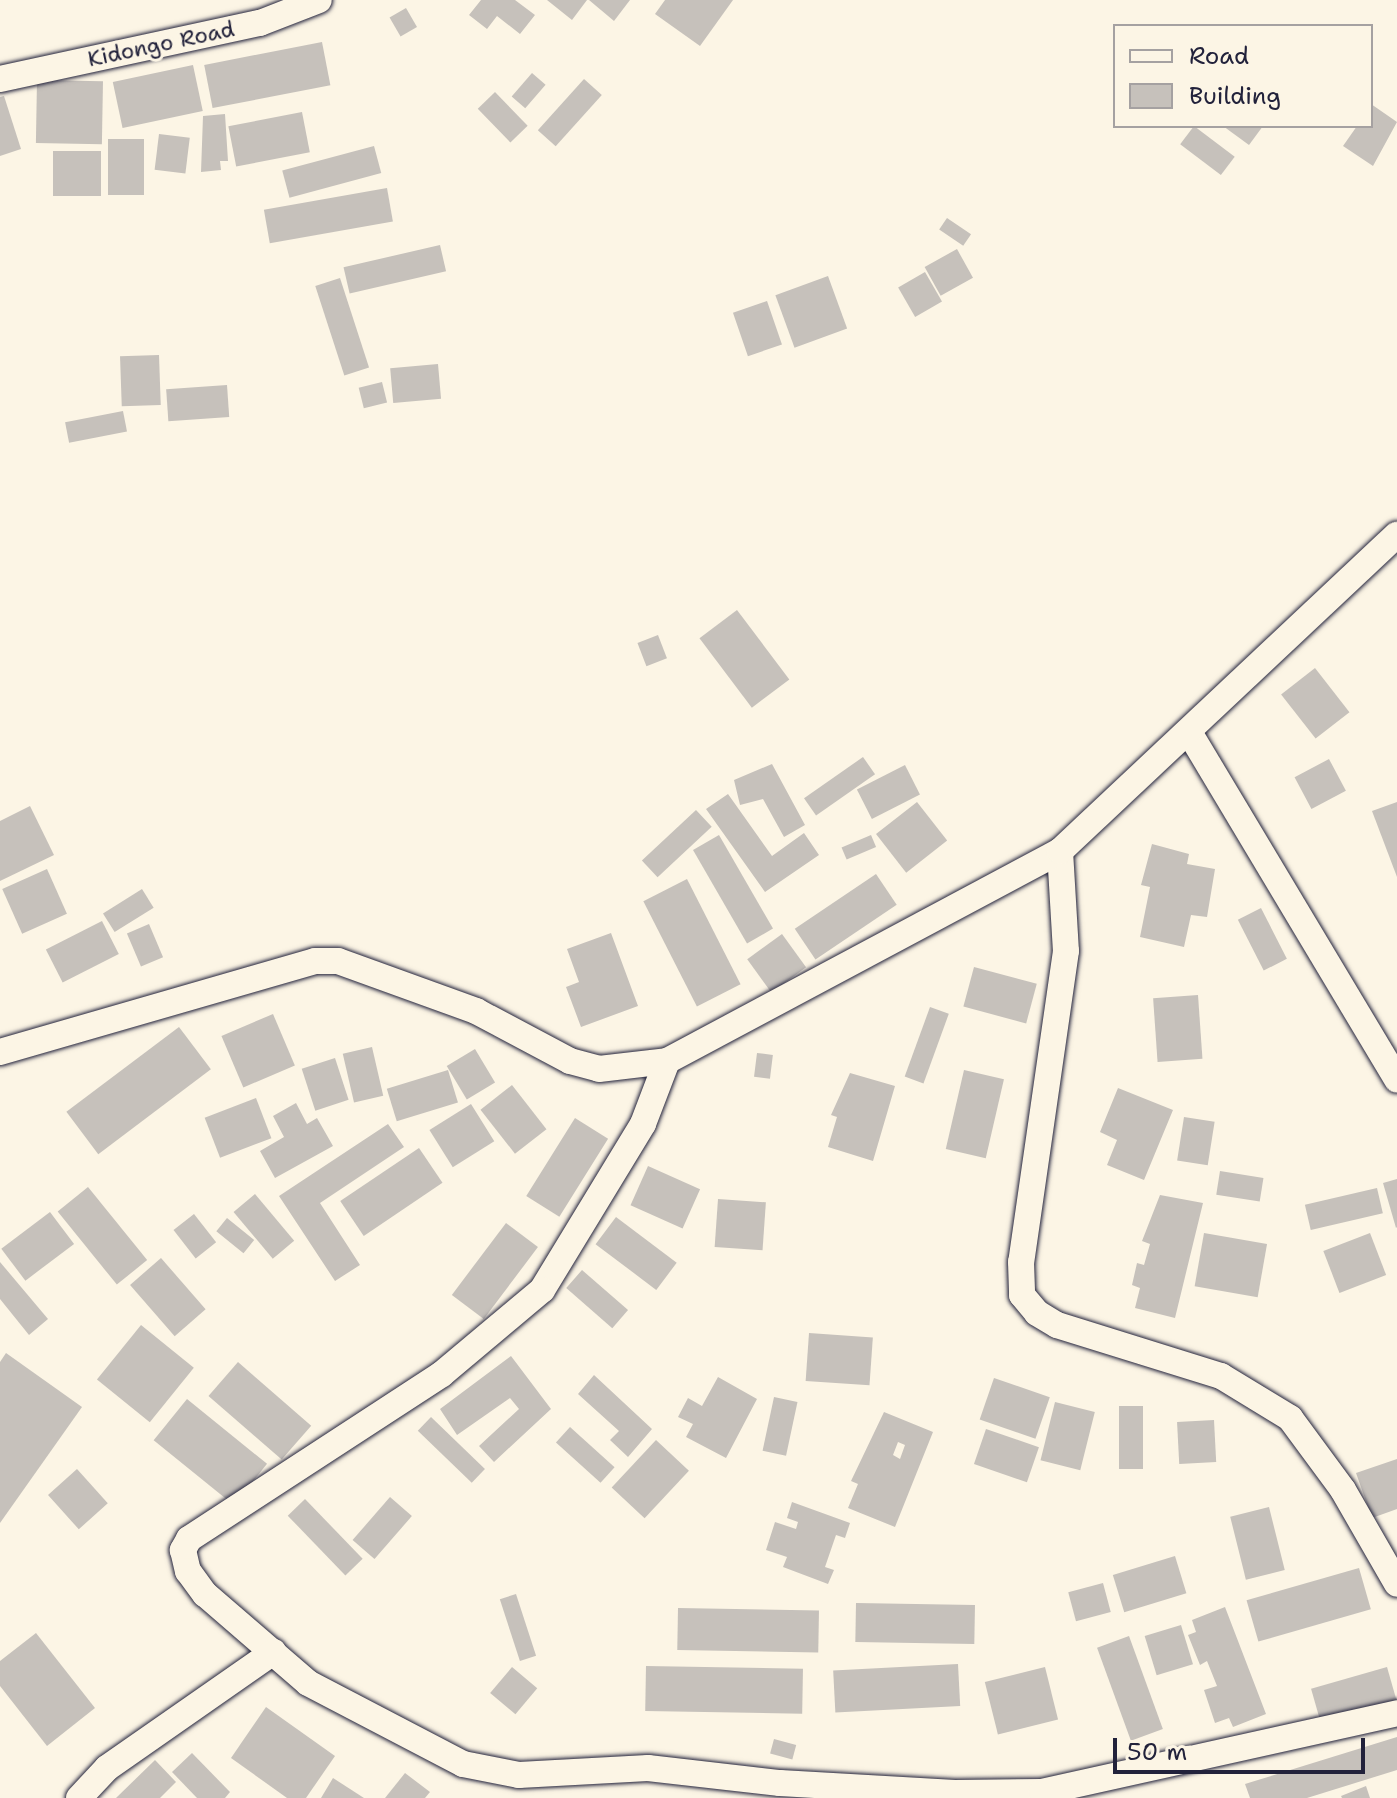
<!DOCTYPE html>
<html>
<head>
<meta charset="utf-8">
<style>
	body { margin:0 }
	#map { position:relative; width:1397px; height:1798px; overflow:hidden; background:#fcf5e5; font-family:"Shantell Sans",sans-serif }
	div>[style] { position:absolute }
	.building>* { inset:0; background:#c6c1bb; transform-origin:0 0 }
	.roads { filter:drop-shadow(0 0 2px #22223b) drop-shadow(0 0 2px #22223b) }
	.street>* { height:26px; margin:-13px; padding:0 13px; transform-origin:13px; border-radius:13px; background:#fcf5e5 }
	span { translate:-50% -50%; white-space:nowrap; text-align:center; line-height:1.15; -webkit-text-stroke:6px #fcf5e5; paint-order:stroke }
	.street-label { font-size:22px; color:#22223b }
	.legend { position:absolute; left:1113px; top:24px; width:260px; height:104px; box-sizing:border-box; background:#fcf5e5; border:2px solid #a5a1a1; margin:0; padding:10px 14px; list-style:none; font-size:24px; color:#22223b }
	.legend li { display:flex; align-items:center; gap:16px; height:40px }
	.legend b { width:40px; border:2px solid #a5a1a1 }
	.scale { position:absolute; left:1113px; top:1738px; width:252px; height:36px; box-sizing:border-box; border:4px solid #22223b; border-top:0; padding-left:10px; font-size:24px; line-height:28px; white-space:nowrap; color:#22223b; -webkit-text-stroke:6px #fcf5e5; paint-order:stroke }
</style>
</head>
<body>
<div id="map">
	<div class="building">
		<div style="clip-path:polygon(481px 0,515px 0,535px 15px,520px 34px,497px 16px,487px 29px,469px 15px)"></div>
		<div style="clip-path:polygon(547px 0,587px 0,572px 20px)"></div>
		<div style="clip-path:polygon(589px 0,630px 0,614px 21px)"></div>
		<div style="clip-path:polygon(665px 0,733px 0,700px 46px,655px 14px)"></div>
		<div style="left:406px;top:8px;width:22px;height:19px;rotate:60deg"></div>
		<div style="left:322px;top:42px;width:44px;height:120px;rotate:79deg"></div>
		<div style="left:193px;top:65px;width:47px;height:82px;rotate:78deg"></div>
		<div style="left:532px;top:73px;width:18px;height:31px;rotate:41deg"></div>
		<div style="left:584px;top:79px;width:24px;height:69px;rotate:42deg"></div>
		<div style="left:37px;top:80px;width:66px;height:63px;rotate:1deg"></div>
		<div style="left:495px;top:92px;width:47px;height:24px;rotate:46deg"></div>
		<div style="clip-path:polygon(4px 96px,21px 149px,0 156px,0 97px)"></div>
		<div style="clip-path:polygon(1371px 104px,1397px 122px,1373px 166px,1343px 146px,1357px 126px,1371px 126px)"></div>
		<div style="left:302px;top:112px;width:41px;height:75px;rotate:79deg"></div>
		<div style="clip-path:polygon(225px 114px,228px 161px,220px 161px,221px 170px,201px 172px,203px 116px)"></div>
		<div style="left:1194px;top:126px;width:51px;height:23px;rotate:37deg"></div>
		<div style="clip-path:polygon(1223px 126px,1263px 126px,1249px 145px)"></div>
		<div style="left:159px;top:134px;width:31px;height:36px;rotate:7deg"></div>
		<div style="left:108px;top:139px;width:36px;height:56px"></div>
		<div style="left:374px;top:146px;width:28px;height:95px;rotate:75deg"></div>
		<div style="left:53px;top:151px;width:48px;height:45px"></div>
		<div style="left:387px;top:188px;width:34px;height:125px;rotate:80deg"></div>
		<div style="left:947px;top:218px;width:29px;height:14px;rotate:34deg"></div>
		<div style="left:440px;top:245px;width:27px;height:99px;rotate:77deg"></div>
		<div style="left:957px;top:249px;width:33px;height:37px;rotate:61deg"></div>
		<div style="left:925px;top:272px;width:34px;height:31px;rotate:60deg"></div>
		<div style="left:828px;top:276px;width:56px;height:56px;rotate:70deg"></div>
		<div style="left:340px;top:278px;width:94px;height:26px;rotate:72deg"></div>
		<div style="left:767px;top:301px;width:46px;height:36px;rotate:71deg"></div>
		<div style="left:159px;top:355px;width:50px;height:39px;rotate:88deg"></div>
		<div style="left:438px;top:364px;width:35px;height:48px;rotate:85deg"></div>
		<div style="left:382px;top:382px;width:21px;height:24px;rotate:76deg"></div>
		<div style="left:227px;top:385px;width:32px;height:61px;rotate:86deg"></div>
		<div style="left:123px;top:411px;width:21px;height:59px;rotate:79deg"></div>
		<div style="left:737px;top:610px;width:87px;height:47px;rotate:53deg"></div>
		<div style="left:658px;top:635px;width:25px;height:22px;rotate:69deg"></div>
		<div style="left:1315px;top:668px;width:56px;height:43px;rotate:52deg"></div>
		<div style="left:863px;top:757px;width:21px;height:72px;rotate:55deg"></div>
		<div style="left:1329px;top:759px;width:36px;height:39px;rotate:62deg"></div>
		<div style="clip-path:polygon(772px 764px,805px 825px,784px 837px,763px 799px,740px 805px,734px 780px)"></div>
		<div style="left:905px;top:765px;width:33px;height:54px;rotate:63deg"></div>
		<div style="clip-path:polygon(728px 794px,772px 856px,804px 833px,819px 855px,765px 892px,706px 809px)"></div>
		<div style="left:917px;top:802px;width:49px;height:52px;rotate:52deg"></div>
		<div style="clip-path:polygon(1397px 802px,1397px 877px,1372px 811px)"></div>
		<div style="clip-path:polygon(30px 806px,54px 855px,0 881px,0 821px)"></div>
		<div style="left:696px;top:810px;width:23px;height:74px;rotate:47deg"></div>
		<div style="left:719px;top:835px;width:108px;height:30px;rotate:60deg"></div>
		<div style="left:871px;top:835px;width:13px;height:32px;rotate:67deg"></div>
		<div style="clip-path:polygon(1152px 844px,1189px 854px,1187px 864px,1215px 869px,1207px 917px,1191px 915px,1184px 947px,1140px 937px,1150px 887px,1141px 885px)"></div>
		<div style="left:47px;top:869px;width:49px;height:49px;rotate:66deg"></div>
		<div style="left:876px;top:874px;width:37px;height:98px;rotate:56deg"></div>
		<div style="left:687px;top:879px;width:118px;height:49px;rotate:63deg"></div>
		<div style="left:142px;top:889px;width:22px;height:46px;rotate:58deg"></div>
		<div style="left:1261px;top:908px;width:57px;height:26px;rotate:63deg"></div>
		<div style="left:102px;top:921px;width:37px;height:63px;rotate:63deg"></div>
		<div style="left:149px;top:924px;width:36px;height:24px;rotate:67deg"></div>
		<div style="clip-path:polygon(611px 933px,638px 1006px,581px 1027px,566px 987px,579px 982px,567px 949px)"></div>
		<div style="left:782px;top:934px;width:41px;height:43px;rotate:54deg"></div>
		<div style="left:974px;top:967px;width:65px;height:41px;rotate:15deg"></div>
		<div style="left:1198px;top:995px;width:64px;height:45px;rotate:86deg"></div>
		<div style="left:930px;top:1007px;width:20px;height:74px;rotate:20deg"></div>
		<div style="left:273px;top:1014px;width:56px;height:56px;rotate:67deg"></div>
		<div style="left:179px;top:1027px;width:53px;height:141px;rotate:53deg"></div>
		<div style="left:372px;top:1047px;width:50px;height:30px;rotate:77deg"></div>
		<div style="left:475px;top:1049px;width:39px;height:33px;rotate:59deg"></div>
		<div style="left:757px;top:1053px;width:16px;height:24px;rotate:7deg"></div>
		<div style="left:335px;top:1058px;width:44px;height:35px;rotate:72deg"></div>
		<div style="left:448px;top:1070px;width:34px;height:64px;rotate:73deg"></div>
		<div style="left:964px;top:1070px;width:41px;height:81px;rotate:13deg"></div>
		<div style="clip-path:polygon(850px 1073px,895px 1086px,873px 1161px,828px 1147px,837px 1117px,831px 1115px)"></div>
		<div style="left:512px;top:1085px;width:56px;height:40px;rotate:52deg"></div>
		<div style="clip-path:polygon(1118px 1088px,1173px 1110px,1144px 1180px,1107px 1165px,1117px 1140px,1100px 1132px)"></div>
		<div style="left:256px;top:1098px;width:43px;height:55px;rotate:69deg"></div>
		<div style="clip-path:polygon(296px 1103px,307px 1124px,317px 1118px,333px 1146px,275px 1178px,260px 1151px,284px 1137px,273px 1116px)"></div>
		<div style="left:471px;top:1104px;width:44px;height:49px;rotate:58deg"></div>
		<div style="left:1184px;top:1117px;width:31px;height:44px;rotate:9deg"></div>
		<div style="left:575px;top:1118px;width:39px;height:92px;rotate:32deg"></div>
		<div style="clip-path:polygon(388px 1124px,404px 1147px,320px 1203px,360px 1265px,335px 1281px,279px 1196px)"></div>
		<div style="left:419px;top:1148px;width:42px;height:95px;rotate:56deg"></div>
		<div style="left:648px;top:1166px;width:57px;height:43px;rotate:24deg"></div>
		<div style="left:1220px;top:1171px;width:44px;height:24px;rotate:9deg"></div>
		<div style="clip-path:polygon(1397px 1179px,1397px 1227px,1396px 1228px,1383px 1183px)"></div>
		<div style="left:88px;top:1187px;width:94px;height:39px;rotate:51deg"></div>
		<div style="left:1377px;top:1188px;width:26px;height:74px;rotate:77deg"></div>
		<div style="left:255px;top:1194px;width:61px;height:28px;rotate:50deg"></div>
		<div style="clip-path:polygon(1160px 1195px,1203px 1203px,1175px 1318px,1135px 1308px,1140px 1288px,1132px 1285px,1137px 1263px,1144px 1265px,1150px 1244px,1142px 1241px)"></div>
		<div style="left:718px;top:1199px;width:48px;height:48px;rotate:4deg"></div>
		<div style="left:50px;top:1212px;width:40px;height:61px;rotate:53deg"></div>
		<div style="left:194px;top:1214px;width:36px;height:26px;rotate:52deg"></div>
		<div style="left:616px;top:1217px;width:76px;height:34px;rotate:37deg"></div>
		<div style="left:227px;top:1218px;width:35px;height:17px;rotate:39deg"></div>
		<div style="left:506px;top:1223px;width:40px;height:90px;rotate:37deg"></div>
		<div style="left:1204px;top:1233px;width:64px;height:54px;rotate:10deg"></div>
		<div style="left:1370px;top:1233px;width:45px;height:50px;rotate:69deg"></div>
		<div style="left:161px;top:1258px;width:68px;height:41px;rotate:49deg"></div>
		<div style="clip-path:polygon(0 1262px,48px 1319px,29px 1335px,0 1299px)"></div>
		<div style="left:582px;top:1270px;width:61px;height:24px;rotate:41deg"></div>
		<div style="left:141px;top:1325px;width:68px;height:70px;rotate:39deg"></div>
		<div style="left:809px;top:1333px;width:64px;height:48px;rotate:4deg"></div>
		<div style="clip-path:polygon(6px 1353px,82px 1407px,0 1523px,0 1362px)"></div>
		<div style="clip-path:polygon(511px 1356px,551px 1409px,494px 1462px,479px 1446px,519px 1409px,510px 1398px,457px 1435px,440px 1409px)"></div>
		<div style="left:238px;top:1362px;width:97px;height:45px;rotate:41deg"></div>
		<div style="clip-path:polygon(594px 1375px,652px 1429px,628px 1457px,610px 1440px,619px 1431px,578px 1394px)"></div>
		<div style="clip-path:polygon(718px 1377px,757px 1399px,726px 1458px,686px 1437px,693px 1424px,678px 1417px,688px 1398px,702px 1406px)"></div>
		<div style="left:994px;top:1378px;width:59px;height:44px;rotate:19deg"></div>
		<div style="left:774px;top:1397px;width:24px;height:55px;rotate:12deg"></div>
		<div style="left:187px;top:1399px;width:103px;height:53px;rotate:39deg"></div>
		<div style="left:1055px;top:1402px;width:41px;height:60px;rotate:14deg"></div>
		<div style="left:1119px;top:1406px;width:24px;height:63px"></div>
		<div style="clip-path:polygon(evenodd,884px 1412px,933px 1432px,895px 1527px,848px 1508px,858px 1484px,851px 1481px,884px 1412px,898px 1442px,905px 1445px,900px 1459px,893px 1455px,898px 1442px)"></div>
		<div style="left:431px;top:1417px;width:75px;height:19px;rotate:44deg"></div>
		<div style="left:1214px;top:1420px;width:42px;height:37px;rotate:87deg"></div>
		<div style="left:570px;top:1427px;width:60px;height:21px;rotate:42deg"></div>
		<div style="left:986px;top:1429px;width:56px;height:37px;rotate:19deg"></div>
		<div style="left:656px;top:1440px;width:45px;height:65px;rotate:43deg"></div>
		<div style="clip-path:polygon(1397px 1459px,1397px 1509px,1372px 1518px,1356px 1473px)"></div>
		<div style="left:77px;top:1469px;width:46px;height:39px;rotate:48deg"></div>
		<div style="left:390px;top:1497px;width:29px;height:57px;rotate:41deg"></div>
		<div style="left:305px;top:1499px;width:83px;height:24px;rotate:46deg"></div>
		<div style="clip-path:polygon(792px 1502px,850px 1523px,845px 1538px,836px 1535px,825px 1567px,834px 1570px,828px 1584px,783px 1567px,787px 1557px,766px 1550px,775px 1522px,796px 1529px,798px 1522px,787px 1518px)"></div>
		<div style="left:1269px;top:1507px;width:65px;height:40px;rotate:76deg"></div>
		<div style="left:1175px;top:1556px;width:39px;height:65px;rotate:73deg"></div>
		<div style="left:1359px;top:1568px;width:43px;height:117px;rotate:74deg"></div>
		<div style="left:1103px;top:1583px;width:30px;height:36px;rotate:75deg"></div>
		<div style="left:516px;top:1594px;width:65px;height:17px;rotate:72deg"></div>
		<div style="left:856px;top:1603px;width:119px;height:39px;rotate:1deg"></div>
		<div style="clip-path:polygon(1225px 1607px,1266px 1714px,1233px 1727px,1229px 1718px,1215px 1723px,1204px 1690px,1217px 1686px,1207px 1661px,1200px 1665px,1188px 1635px,1196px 1632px,1192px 1620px)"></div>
		<div style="left:678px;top:1608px;width:141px;height:42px;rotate:1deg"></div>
		<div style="left:1181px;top:1625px;width:41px;height:38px;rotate:73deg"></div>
		<div style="clip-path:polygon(36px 1633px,95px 1708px,47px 1746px,0 1686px,0 1661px)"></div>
		<div style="left:1129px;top:1636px;width:99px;height:34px;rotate:70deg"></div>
		<div style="left:958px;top:1664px;width:42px;height:125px;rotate:87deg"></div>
		<div style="left:646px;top:1666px;width:157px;height:45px;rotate:1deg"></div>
		<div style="left:512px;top:1667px;width:33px;height:34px;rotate:40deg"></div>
		<div style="left:1045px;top:1667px;width:54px;height:62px;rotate:76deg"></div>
		<div style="left:1387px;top:1667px;width:35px;height:79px;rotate:74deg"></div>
		<div style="clip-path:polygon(266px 1707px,335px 1756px,306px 1798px,287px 1798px,231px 1758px)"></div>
		<div style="clip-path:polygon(1397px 1737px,1397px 1770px,1307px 1798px,1250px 1798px,1245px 1784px)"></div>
		<div style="left:774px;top:1739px;width:23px;height:15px;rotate:15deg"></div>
		<div style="clip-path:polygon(192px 1753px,230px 1792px,225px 1798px,197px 1798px,172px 1772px)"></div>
		<div style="clip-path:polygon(155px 1760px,176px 1782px,160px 1798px,116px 1798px)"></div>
		<div style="clip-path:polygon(405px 1773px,430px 1792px,425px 1798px,385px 1798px)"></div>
		<div style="clip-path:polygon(333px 1778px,364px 1798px,321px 1798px)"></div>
		<div style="clip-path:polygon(1366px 1786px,1370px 1798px,1342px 1798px,1341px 1796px)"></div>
	</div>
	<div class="roads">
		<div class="street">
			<div style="left:0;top:79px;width:266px;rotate:-12.2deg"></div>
			<div style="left:260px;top:23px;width:63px;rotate:-21.3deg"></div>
			<div style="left:1189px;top:732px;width:405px;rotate:59.1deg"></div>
			<div style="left:1060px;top:851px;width:100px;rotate:86.6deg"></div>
			<div style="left:1066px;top:951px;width:314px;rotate:98.2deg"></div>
			<div style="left:1021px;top:1262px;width:33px;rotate:88deg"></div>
			<div style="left:1022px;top:1295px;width:23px;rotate:50deg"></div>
			<div style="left:1037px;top:1313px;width:23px;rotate:31deg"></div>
			<div style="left:1057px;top:1325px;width:172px;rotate:17.3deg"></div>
			<div style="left:1221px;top:1376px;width:81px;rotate:31.3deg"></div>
			<div style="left:1290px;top:1418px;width:89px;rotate:53.6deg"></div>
			<div style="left:1343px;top:1490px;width:108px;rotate:60.1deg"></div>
			<div style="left:0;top:1052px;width:328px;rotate:-16.1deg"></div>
			<div style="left:315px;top:961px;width:23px"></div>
			<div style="left:338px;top:961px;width:147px;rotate:19.9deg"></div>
			<div style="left:476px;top:1011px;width:106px;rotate:28deg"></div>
			<div style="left:570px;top:1061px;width:30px;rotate:15deg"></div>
			<div style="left:599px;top:1069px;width:68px;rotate:-6.7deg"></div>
			<div style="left:667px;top:1061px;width:446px;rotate:-28.1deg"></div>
			<div style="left:1060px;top:851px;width:462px;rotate:-43.2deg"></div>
			<div style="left:667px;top:1061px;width:67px;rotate:110.9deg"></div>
			<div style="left:643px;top:1124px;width:194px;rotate:121.3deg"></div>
			<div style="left:542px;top:1290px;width:131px;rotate:140deg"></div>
			<div style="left:442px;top:1374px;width:302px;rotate:146.9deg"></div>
			<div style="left:189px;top:1539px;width:13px;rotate:119deg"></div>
			<div style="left:183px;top:1550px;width:22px;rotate:77deg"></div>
			<div style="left:188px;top:1571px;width:29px;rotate:54deg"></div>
			<div style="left:205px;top:1594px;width:136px;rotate:40.8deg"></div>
			<div style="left:308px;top:1683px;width:175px;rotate:27.6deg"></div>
			<div style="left:463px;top:1764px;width:57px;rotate:11.1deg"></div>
			<div style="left:519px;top:1775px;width:129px;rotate:-3.1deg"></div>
			<div style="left:648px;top:1768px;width:133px;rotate:6.5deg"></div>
			<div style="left:780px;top:1783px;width:175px;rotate:3.3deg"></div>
			<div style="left:955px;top:1793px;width:87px;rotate:-0.7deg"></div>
			<div style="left:1042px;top:1792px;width:364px;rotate:-12.5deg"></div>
			<div style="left:79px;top:1798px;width:41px;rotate:-47deg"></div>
			<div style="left:107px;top:1768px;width:203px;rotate:-34.9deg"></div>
		</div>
	</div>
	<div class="street-label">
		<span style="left:161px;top:44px;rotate:-12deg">Kidongo Road</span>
	</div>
	<ul class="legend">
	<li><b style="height:10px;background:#fcf5e5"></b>Road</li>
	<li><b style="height:22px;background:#c6c1bb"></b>Building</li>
	</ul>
	<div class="scale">50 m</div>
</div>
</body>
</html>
